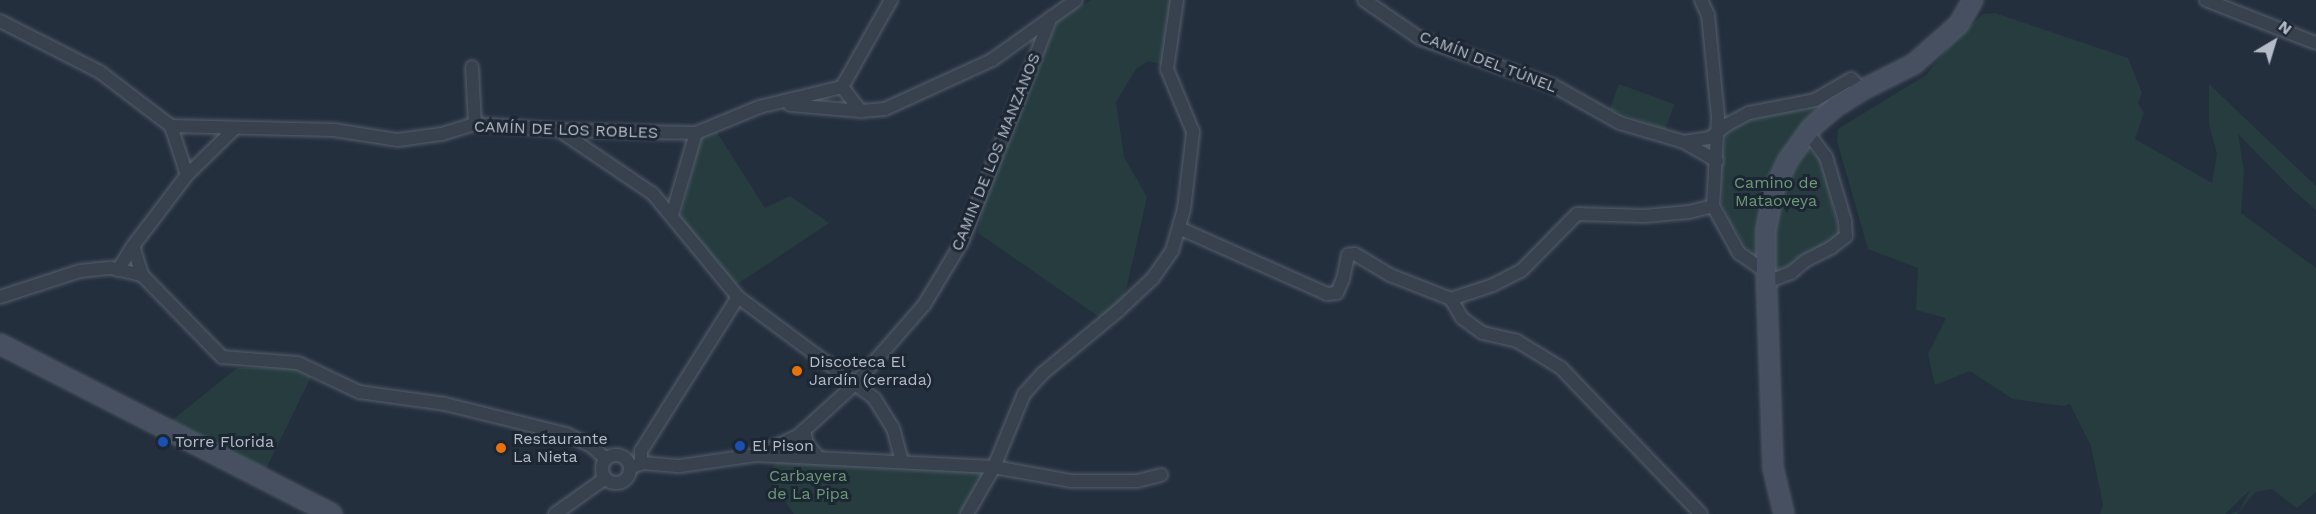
<!DOCTYPE html>
<html>
<head>
<meta charset="utf-8">
<style>
	body { margin:0 }
	#map { position:relative; width:2316px; height:514px; overflow:hidden; background:#242f3e; font-family:"Work Sans",sans-serif }
	div>[style] { position:absolute }
	.green>* { inset:0; background:#263c3f; transform-origin:0 0 }
	.roads { filter:drop-shadow(0 0 2px #565f6c) drop-shadow(0 0 2px #565f6c) }
	.street>* { height:12px; margin:-6px; padding:0 6px; transform-origin:6px; border-radius:6px; background:#38414e }
	.street>.ring { margin:-6px; padding:0; box-sizing:content-box; background:none; border:12px solid #38414e; border-radius:50% }
	.secondary>* { height:18px; margin:-9px; padding:0 9px; transform-origin:9px; border-radius:9px; background:#465061 }
	.dots>* { width:16px; height:16px; translate:-50% -50%; box-sizing:border-box; border:3px solid #1d2633; border-radius:50% }
	span { translate:-50% -50%; white-space:nowrap; text-align:center; line-height:1.15; -webkit-text-stroke:6px #1d2633; paint-order:stroke }
	.street-label { font-size:16px; color:#b4bcc9 }
	.park-label { font-size:16px; color:#6b9a76 }
	.poi-label { font-size:16px; color:#b4bcc9 }
	.left { translate:0 -50%; text-align:left }
	.north { position:absolute; left:2244px; top:12px; width:60px; height:60px; -webkit-text-stroke:4px #1d2633; paint-order:stroke; rotate:38deg; font-size:16px; font-weight:700; line-height:24px; text-align:center; color:#b4bcc9 }
	.north::after { content:''; display:block; margin:auto; width:21px; height:27px; background:#b4bcc9; clip-path:polygon(50% 0,100% 100%,50% 72%,0 100%) }
</style>
</head>
<body>
<div id="map">
	<div class="green">
		<div style="clip-path:polygon(1091px 0,1174px 0,1164px 65px,1148px 61px,1136px 69px,1116px 102px,1124px 157px,1147px 197px,1124px 299px,1102px 319px,978px 233px,982px 208px,1059px 18px)"></div>
		<div style="clip-path:polygon(1995px 13px,2128px 58px,2142px 93px,2138px 103px,2144px 113px,2135px 139px,2212px 183px,2217px 154px,2209px 124px,2209px 84px,2316px 186px,2316px 210px,2293px 190px,2238px 134px,2244px 171px,2241px 213px,2316px 268px,2316px 492px,2297px 508px,2272px 489px,2255px 492px,2237px 514px,2230px 514px,2240px 510px,2250px 490px,2225px 514px,2100px 514px,2103px 505px,2091px 446px,2070px 404px,2063px 406px,2013px 399px,1970px 371px,1935px 385px,1928px 354px,1946px 318px,1916px 310px,1918px 268px,1868px 249px,1837px 141px,1838px 129px,1926px 75px,1951px 43px,1983px 14px)"></div>
		<div style="left:1619px;top:84px;width:59px;height:27px;rotate:20deg"></div>
		<div style="clip-path:polygon(1823px 102px,1793px 137px,1823px 161px,1839px 233px,1824px 248px,1777px 271px,1753px 257px,1730px 222px,1722px 203px,1721px 163px,1727px 131px,1739px 123px,1770px 113px,1807px 109px)"></div>
		<div style="clip-path:polygon(715px 129px,765px 208px,790px 196px,829px 223px,736px 285px,680px 220px,700px 140px)"></div>
		<div style="clip-path:polygon(292px 367px,311px 377px,266px 469px,171px 421px,237px 368px)"></div>
		<div style="clip-path:polygon(779px 455px,994px 467px,967px 514px,794px 514px,768px 478px)"></div>
	</div>
	<div class="roads">
		<div class="street">
			<div style="left:1364px;top:0;width:67px;rotate:34.6deg"></div>
			<div style="left:1419px;top:38px;width:143px;rotate:19.6deg"></div>
			<div style="left:1554px;top:86px;width:76px;rotate:29.3deg"></div>
			<div style="left:1620px;top:123px;width:67px;rotate:16.5deg"></div>
			<div style="left:1684px;top:142px;width:38px;rotate:30deg"></div>
			<div style="left:1701px;top:0;width:17px;rotate:65deg"></div>
			<div style="left:1708px;top:15px;width:102px;rotate:84.4deg"></div>
			<div style="left:1718px;top:117px;width:89px;rotate:93.2deg"></div>
			<div style="left:1713px;top:206px;width:54px;rotate:61deg"></div>
			<div style="left:1739px;top:253px;width:33px;rotate:35deg"></div>
			<div style="left:2206px;top:0;width:118px;rotate:21.4deg"></div>
			<div style="left:0;top:21px;width:112px;rotate:27deg"></div>
			<div style="left:100px;top:72px;width:89px;rotate:37.3deg"></div>
			<div style="left:171px;top:126px;width:163px;rotate:1.4deg"></div>
			<div style="left:334px;top:130px;width:65px;rotate:8.9deg"></div>
			<div style="left:398px;top:140px;width:44px;rotate:-7.8deg"></div>
			<div style="left:442px;top:134px;width:34px;rotate:-17deg"></div>
			<div style="left:475px;top:124px;width:84px;rotate:4.1deg"></div>
			<div style="left:559px;top:130px;width:137px;rotate:1.3deg"></div>
			<div style="left:696px;top:133px;width:68px;rotate:-22.4deg"></div>
			<div style="left:759px;top:107px;width:85px;rotate:-13.5deg"></div>
			<div style="left:842px;top:87px;width:100px;rotate:-60.6deg"></div>
			<div style="left:472px;top:67px;width:57px;rotate:87deg"></div>
			<div style="left:842px;top:87px;width:31px;rotate:52deg"></div>
			<div style="left:861px;top:111px;width:24px;rotate:-5deg"></div>
			<div style="left:885px;top:109px;width:118px;rotate:-24.6deg"></div>
			<div style="left:992px;top:60px;width:103px;rotate:-35.5deg"></div>
			<div style="left:790px;top:105px;width:71px;rotate:4.8deg"></div>
			<div style="left:560px;top:131px;width:112px;rotate:34.1deg"></div>
			<div style="left:653px;top:194px;width:134px;rotate:50.5deg"></div>
			<div style="left:738px;top:297px;width:169px;rotate:36.6deg"></div>
			<div style="left:874px;top:398px;width:36px;rotate:58deg"></div>
			<div style="left:893px;top:428px;width:35px;rotate:75deg"></div>
			<div style="left:1684px;top:142px;width:26px;rotate:-9deg"></div>
			<div style="left:1710px;top:138px;width:23px;rotate:-38deg"></div>
			<div style="left:1728px;top:124px;width:24px;rotate:-28deg"></div>
			<div style="left:1749px;top:113px;width:67px;rotate:-11.1deg"></div>
			<div style="left:1815px;top:100px;width:42px;rotate:-30.3deg"></div>
			<div style="left:1851px;top:79px;width:16px;rotate:45deg"></div>
			<div style="left:187px;top:175px;width:67px;rotate:-44.4deg"></div>
			<div style="left:672px;top:215px;width:85px;rotate:-73.7deg"></div>
			<div style="left:1179px;top:228px;width:162px;rotate:24deg"></div>
			<div style="left:1327px;top:294px;width:10px;rotate:-6deg"></div>
			<div style="left:1337px;top:293px;width:15px;rotate:-67deg"></div>
			<div style="left:1343px;top:279px;width:25px;rotate:-78deg"></div>
			<div style="left:1348px;top:255px;width:7px;rotate:-8deg"></div>
			<div style="left:1355px;top:254px;width:41px;rotate:31deg"></div>
			<div style="left:1390px;top:275px;width:66px;rotate:21.5deg"></div>
			<div style="left:1451px;top:299px;width:22px;rotate:60deg"></div>
			<div style="left:1462px;top:318px;width:26px;rotate:36deg"></div>
			<div style="left:1483px;top:333px;width:35px;rotate:13deg"></div>
			<div style="left:1517px;top:341px;width:52px;rotate:31.5deg"></div>
			<div style="left:1561px;top:368px;width:202px;rotate:46.2deg"></div>
			<div style="left:118px;top:270px;width:28px;rotate:-58deg"></div>
			<div style="left:142px;top:275px;width:30px;rotate:-107deg"></div>
			<div style="left:133px;top:246px;width:89px;rotate:-52.7deg"></div>
			<div style="left:187px;top:175px;width:52px;rotate:-108.1deg"></div>
			<div style="left:1767px;top:282px;width:26px;rotate:-21deg"></div>
			<div style="left:1791px;top:273px;width:18px;rotate:-41deg"></div>
			<div style="left:1805px;top:261px;width:30px;rotate:-27deg"></div>
			<div style="left:1832px;top:247px;width:18px;rotate:-38deg"></div>
			<div style="left:1846px;top:236px;width:15px;rotate:-94deg"></div>
			<div style="left:1845px;top:221px;width:67px;rotate:-106.5deg"></div>
			<div style="left:1826px;top:157px;width:30px;rotate:-127deg"></div>
			<div style="left:0;top:297px;width:84px;rotate:-18deg"></div>
			<div style="left:80px;top:271px;width:31px;rotate:-6deg"></div>
			<div style="left:111px;top:268px;width:32px;rotate:13deg"></div>
			<div style="left:142px;top:275px;width:115px;rotate:45.7deg"></div>
			<div style="left:222px;top:357px;width:76px;rotate:4.5deg"></div>
			<div style="left:298px;top:363px;width:68px;rotate:25.4deg"></div>
			<div style="left:359px;top:392px;width:87px;rotate:7.9deg"></div>
			<div style="left:445px;top:404px;width:125px;rotate:13.9deg"></div>
			<div style="left:566px;top:434px;width:26px;rotate:25deg"></div>
			<div style="left:590px;top:445px;width:21px;rotate:41deg"></div>
			<div style="left:1451px;top:299px;width:44px;rotate:-18.4deg"></div>
			<div style="left:1493px;top:285px;width:31px;rotate:-27deg"></div>
			<div style="left:1521px;top:271px;width:80px;rotate:-45.5deg"></div>
			<div style="left:1577px;top:214px;width:67px;rotate:1.7deg"></div>
			<div style="left:1644px;top:216px;width:45px;rotate:-5.1deg"></div>
			<div style="left:1689px;top:212px;width:25px;rotate:-14deg"></div>
			<div style="left:804px;top:430px;width:14px;rotate:78deg"></div>
			<div style="left:807px;top:444px;width:18px;rotate:49deg"></div>
			<div class="ring" style="left:602px;top:455px;width:16px;height:16px"></div>
			<div style="left:756px;top:455px;width:46px;rotate:-24.3deg"></div>
			<div style="left:798px;top:436px;width:77px;rotate:-42.4deg"></div>
			<div style="left:855px;top:384px;width:105px;rotate:-48.9deg"></div>
			<div style="left:924px;top:305px;width:74px;rotate:-58.9deg"></div>
			<div style="left:962px;top:242px;width:242px;rotate:-68.4deg"></div>
			<div style="left:641px;top:464px;width:13px;rotate:-90deg"></div>
			<div style="left:641px;top:451px;width:182px;rotate:-57.8deg"></div>
			<div style="left:630px;top:468px;width:13px;rotate:-23deg"></div>
			<div style="left:642px;top:463px;width:38px;rotate:5deg"></div>
			<div style="left:680px;top:466px;width:77px;rotate:-8.2deg"></div>
			<div style="left:756px;top:455px;width:238px;rotate:2.9deg"></div>
			<div style="left:994px;top:467px;width:78px;rotate:10.3deg"></div>
			<div style="left:1071px;top:481px;width:66px"></div>
			<div style="left:1137px;top:481px;width:25px;rotate:-14deg"></div>
			<div style="left:555px;top:514px;width:60px;rotate:-35.5deg"></div>
			<div style="left:967px;top:514px;width:54px;rotate:-60.1deg"></div>
			<div style="left:994px;top:467px;width:79px;rotate:-67.7deg"></div>
			<div style="left:1024px;top:394px;width:28px;rotate:-48deg"></div>
			<div style="left:1043px;top:373px;width:99px;rotate:-39.7deg"></div>
			<div style="left:1119px;top:310px;width:47px;rotate:-43.3deg"></div>
			<div style="left:1153px;top:278px;width:33px;rotate:-55deg"></div>
			<div style="left:1172px;top:251px;width:44px;rotate:-74.1deg"></div>
			<div style="left:1184px;top:209px;width:78px;rotate:-83.3deg"></div>
			<div style="left:1193px;top:132px;width:68px;rotate:-112.4deg"></div>
			<div style="left:1167px;top:69px;width:70px;rotate:-81.8deg"></div>
		</div>
		<div class="secondary">
			<div style="left:0;top:344px;width:373px;rotate:27.1deg"></div>
			<div style="left:1784px;top:514px;width:47px;rotate:-103.4deg"></div>
			<div style="left:1773px;top:468px;width:196px;rotate:-92deg"></div>
			<div style="left:1766px;top:272px;width:42px;rotate:-90deg"></div>
			<div style="left:1766px;top:230px;width:41px;rotate:-78.7deg"></div>
			<div style="left:1774px;top:190px;width:33px;rotate:-65deg"></div>
			<div style="left:1788px;top:160px;width:39px;rotate:-54deg"></div>
			<div style="left:1811px;top:128px;width:32px;rotate:-41deg"></div>
			<div style="left:1835px;top:107px;width:32px;rotate:-32deg"></div>
			<div style="left:1862px;top:90px;width:58px;rotate:-26.6deg"></div>
			<div style="left:1914px;top:64px;width:60px;rotate:-41.6deg"></div>
			<div style="left:1959px;top:24px;width:28px;rotate:-60deg"></div>
		</div>
	</div>
	<div class="dots">
		<div style="left:797px;top:371px;background:#e8710a"></div>
		<div style="left:163px;top:442px;background:#1a4fb4"></div>
		<div style="left:740px;top:446px;background:#1a4fb4"></div>
		<div style="left:501px;top:448px;background:#e8710a"></div>
	</div>
	<div class="street-label">
		<span style="left:1488px;top:62px;rotate:21deg">CAMÍN DEL TÚNEL</span>
		<span style="left:566px;top:130px;rotate:2deg">CAMÍN DE LOS ROBLES</span>
		<span style="left:996px;top:152px;rotate:-68deg">CAMIN DE LOS MANZANOS</span>
	</div>
	<div class="park-label">
		<span style="left:1776px;top:192px">Camino de<br>Mataoveya</span>
		<span style="left:808px;top:485px">Carbayera<br>de La Pipa</span>
	</div>
	<div class="poi-label">
		<span class="left" style="left:809px;top:371px">Discoteca El<br>Jardín (cerrada)</span>
		<span class="left" style="left:513px;top:448px">Restaurante<br>La Nieta</span>
		<span class="left" style="left:175px;top:442px">Torre Florida</span>
		<span class="left" style="left:752px;top:446px">El Pison</span>
	</div>
	<div class="north">N</div>
</div>
</body>
</html>
